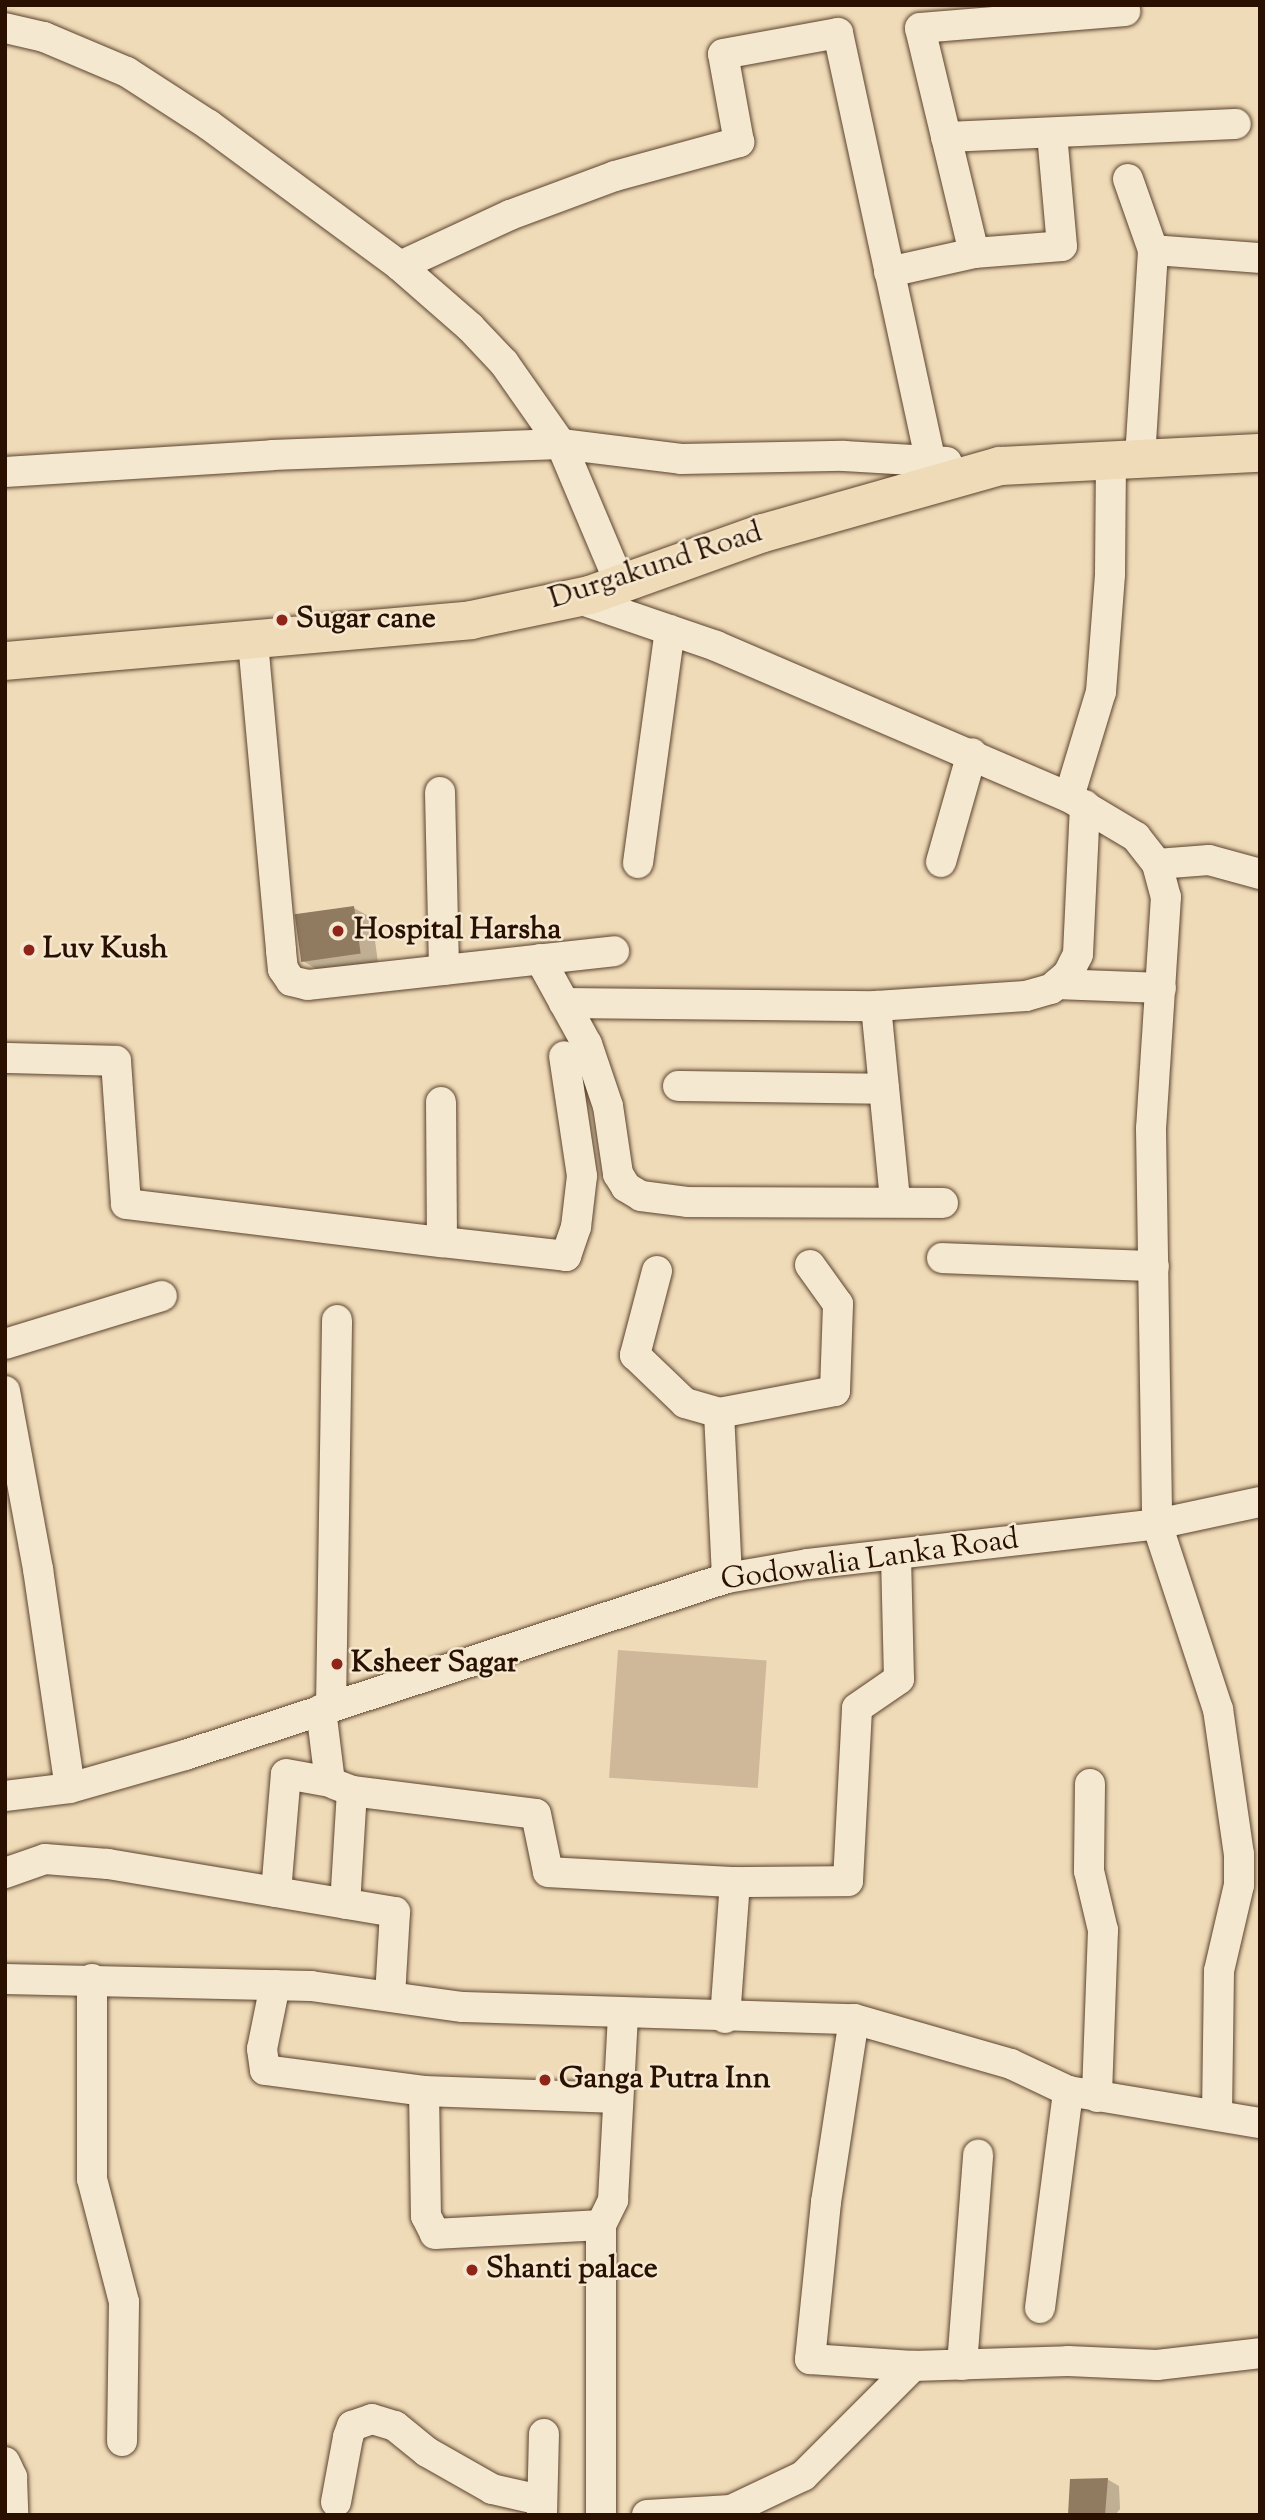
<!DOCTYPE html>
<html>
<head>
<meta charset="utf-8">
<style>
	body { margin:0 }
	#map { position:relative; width:1265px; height:2520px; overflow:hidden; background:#f0dbb8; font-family:"Sorts Mill Goudy",serif }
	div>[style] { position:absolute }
	.green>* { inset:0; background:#ceb899; transform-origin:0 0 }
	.shadow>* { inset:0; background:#0003 }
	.building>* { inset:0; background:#907a60; transform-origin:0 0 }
	.roads { filter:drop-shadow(0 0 2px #5b432e) drop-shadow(0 0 2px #5b432e) }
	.minor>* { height:30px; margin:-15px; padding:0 15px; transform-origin:15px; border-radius:15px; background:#f5e8d1 }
	.major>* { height:38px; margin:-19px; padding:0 19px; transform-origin:19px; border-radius:19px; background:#f0dbb8 }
	.dots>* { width:19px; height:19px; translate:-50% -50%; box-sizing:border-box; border:4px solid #f5e8d1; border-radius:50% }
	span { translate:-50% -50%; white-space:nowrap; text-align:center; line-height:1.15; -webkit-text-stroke:5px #f5e8d1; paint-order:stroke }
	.street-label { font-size:30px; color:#291000 }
	.poi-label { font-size:30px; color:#291000; font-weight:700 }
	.left { translate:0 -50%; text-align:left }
	.frame { position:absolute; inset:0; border:7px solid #291000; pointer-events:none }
</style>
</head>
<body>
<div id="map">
	<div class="green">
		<div style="left:618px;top:1650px;width:149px;height:128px;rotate:4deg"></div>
	</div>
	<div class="shadow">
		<div style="clip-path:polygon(354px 908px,372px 918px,378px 963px,320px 971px,301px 960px)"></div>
		<div style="clip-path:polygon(1107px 2479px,1119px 2486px,1120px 2509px,1115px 2515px,1070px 2515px)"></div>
	</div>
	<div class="building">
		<div style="left:354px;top:906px;width:48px;height:60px;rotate:82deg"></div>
		<div style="clip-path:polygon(1108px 2478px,1105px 2515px,1068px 2515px,1070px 2479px)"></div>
	</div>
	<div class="roads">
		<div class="minor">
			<div style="left:5px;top:28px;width:40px;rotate:13deg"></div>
			<div style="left:44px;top:37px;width:90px;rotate:22.9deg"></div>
			<div style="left:127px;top:72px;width:98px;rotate:32.9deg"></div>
			<div style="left:209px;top:125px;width:237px;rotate:36.4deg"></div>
			<div style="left:400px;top:266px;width:93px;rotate:41.1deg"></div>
			<div style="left:470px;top:327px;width:50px;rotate:46.6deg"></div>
			<div style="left:504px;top:363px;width:99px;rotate:54.9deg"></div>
			<div style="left:561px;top:444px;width:152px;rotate:67.1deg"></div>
			<div style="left:946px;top:137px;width:290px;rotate:-2.6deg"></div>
			<div style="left:1128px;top:179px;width:75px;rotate:70.6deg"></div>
			<div style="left:974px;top:253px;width:88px;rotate:-4.5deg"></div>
			<div style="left:1062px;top:246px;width:113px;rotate:-95.1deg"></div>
			<div style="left:400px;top:266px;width:121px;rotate:-24.9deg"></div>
			<div style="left:510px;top:215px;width:112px;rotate:-20.4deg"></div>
			<div style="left:615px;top:176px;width:129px;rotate:-15.3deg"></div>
			<div style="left:739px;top:142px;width:89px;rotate:-100.3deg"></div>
			<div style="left:723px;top:54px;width:117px;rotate:-10.3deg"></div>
			<div style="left:838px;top:33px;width:437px;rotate:77.8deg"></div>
			<div style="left:889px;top:272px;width:87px;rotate:-12.6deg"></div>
			<div style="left:974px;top:253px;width:231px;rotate:-103.5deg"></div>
			<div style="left:920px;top:28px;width:206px;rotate:-4.7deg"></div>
			<div style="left:1140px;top:458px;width:208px;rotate:-86.4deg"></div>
			<div style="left:1153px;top:250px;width:107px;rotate:4.3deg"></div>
			<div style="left:5px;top:472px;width:268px;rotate:-3.6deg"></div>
			<div style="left:272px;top:455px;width:289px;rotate:-2.2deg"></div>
			<div style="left:561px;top:444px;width:121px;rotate:7.1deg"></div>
			<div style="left:681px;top:459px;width:163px;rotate:-1.1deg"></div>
			<div style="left:844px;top:456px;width:103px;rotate:3.3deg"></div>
			<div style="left:576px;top:598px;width:148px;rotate:18.9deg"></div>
			<div style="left:716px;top:646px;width:384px;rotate:23.2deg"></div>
			<div style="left:1069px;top:797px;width:78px;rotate:30.8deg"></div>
			<div style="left:1136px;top:837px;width:34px;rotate:52deg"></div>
			<div style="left:1157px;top:864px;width:34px;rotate:75deg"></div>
			<div style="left:1166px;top:897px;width:232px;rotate:93.7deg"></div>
			<div style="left:1151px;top:1129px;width:395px;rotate:89.1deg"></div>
			<div style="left:1157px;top:1524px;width:195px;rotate:71.8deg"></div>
			<div style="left:1218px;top:1709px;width:147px;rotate:81.8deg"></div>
			<div style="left:1239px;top:1854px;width:31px;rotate:90deg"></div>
			<div style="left:1239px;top:1885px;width:88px;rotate:103.1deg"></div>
			<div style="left:1219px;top:1971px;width:143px;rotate:90.8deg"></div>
			<div style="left:253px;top:642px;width:310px;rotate:84.8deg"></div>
			<div style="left:281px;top:951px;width:18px;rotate:84deg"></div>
			<div style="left:283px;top:969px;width:14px;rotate:56deg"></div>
			<div style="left:291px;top:981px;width:17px;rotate:13deg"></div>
			<div style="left:308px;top:985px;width:308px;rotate:-6.3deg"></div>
			<div style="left:440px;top:792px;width:178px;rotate:88.7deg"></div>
			<div style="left:1069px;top:797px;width:110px;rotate:-73.1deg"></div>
			<div style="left:1101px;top:692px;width:118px;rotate:-85.6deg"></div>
			<div style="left:1110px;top:574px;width:114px;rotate:-89.5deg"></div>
			<div style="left:941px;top:862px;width:113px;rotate:-74.1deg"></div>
			<div style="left:638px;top:863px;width:235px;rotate:-82.2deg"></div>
			<div style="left:1157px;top:864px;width:52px;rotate:-4.4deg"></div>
			<div style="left:1209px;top:860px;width:53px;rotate:15.4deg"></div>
			<div style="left:540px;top:959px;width:97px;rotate:61.1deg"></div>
			<div style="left:587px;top:1044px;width:65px;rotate:71.3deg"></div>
			<div style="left:608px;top:1106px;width:69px;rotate:81.6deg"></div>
			<div style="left:618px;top:1174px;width:15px;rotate:58deg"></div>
			<div style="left:626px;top:1187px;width:17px;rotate:31deg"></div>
			<div style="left:641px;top:1196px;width:46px;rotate:7.4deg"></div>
			<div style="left:687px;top:1202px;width:256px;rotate:0.2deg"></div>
			<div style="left:1057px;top:984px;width:104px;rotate:2.2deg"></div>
			<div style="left:564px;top:1003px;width:312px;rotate:0.6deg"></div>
			<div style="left:876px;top:1006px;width:150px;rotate:-3.8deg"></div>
			<div style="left:1026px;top:996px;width:26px;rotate:-16deg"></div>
			<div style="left:1051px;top:989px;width:23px;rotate:-41deg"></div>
			<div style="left:1068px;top:974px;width:22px;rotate:-63deg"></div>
			<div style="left:1078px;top:954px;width:149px;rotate:-87.3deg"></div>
			<div style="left:876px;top:1006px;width:196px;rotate:84.4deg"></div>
			<div style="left:5px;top:1058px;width:111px;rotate:1.5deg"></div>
			<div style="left:116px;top:1061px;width:143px;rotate:86deg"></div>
			<div style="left:126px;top:1204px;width:318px;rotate:6.9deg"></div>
			<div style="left:442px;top:1242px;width:140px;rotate:-90.4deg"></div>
			<div style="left:678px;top:1086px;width:206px;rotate:0.8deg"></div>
			<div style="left:442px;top:1242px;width:125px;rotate:6.4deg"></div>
			<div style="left:566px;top:1256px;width:31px;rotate:-71deg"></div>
			<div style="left:576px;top:1227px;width:51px;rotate:-83.3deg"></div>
			<div style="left:582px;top:1176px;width:121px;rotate:-98.5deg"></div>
			<div style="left:942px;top:1258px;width:212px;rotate:2.2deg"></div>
			<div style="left:657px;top:1271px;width:87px;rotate:104.7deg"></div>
			<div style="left:635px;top:1355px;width:69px;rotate:43.8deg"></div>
			<div style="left:685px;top:1403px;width:35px;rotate:16deg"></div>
			<div style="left:719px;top:1413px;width:118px;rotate:-10.7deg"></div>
			<div style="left:835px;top:1391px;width:87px;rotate:-88deg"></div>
			<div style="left:838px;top:1304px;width:48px;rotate:-125.7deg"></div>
			<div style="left:5px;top:1344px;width:164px;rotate:-17deg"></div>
			<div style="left:5px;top:1391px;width:181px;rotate:79.5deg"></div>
			<div style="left:38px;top:1569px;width:221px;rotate:81.7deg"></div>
			<div style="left:719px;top:1413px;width:165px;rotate:87.2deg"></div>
			<div style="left:331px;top:1706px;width:386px;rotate:-89.1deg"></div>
			<div style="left:334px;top:1784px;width:19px;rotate:21deg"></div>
			<div style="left:352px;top:1791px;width:113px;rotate:93.5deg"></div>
			<div style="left:1090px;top:1784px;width:87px;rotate:90.7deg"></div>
			<div style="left:1089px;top:1871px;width:61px;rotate:76.7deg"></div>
			<div style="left:1103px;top:1930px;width:167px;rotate:92.1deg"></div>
			<div style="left:352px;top:1791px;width:185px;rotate:7.1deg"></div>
			<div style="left:536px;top:1814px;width:59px;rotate:78.3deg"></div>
			<div style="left:548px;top:1872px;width:187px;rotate:3.1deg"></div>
			<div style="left:5px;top:1796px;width:65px;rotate:-7deg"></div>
			<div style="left:70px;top:1788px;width:120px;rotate:-16deg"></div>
			<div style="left:185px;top:1755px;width:570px;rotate:-18.09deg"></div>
			<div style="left:727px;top:1578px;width:82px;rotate:-9.8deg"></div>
			<div style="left:808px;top:1564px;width:351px;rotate:-6.5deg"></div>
			<div style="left:1157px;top:1524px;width:105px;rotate:-12.1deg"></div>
			<div style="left:5px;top:1873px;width:42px;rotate:-19.3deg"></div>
			<div style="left:45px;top:1859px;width:63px;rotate:4.5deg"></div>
			<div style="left:108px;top:1864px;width:291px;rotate:9.5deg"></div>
			<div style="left:395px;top:1912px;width:84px;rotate:93.4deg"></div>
			<div style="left:276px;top:1892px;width:118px;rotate:-85.2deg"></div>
			<div style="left:286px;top:1774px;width:45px;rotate:10.3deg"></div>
			<div style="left:330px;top:1782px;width:73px;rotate:-97.1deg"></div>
			<div style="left:5px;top:1979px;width:306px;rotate:1.3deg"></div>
			<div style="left:311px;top:1986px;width:153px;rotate:7.9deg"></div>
			<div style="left:463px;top:2007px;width:391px;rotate:1.8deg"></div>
			<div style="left:854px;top:2019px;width:163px;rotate:16deg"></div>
			<div style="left:1011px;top:2064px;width:63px;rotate:25.3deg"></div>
			<div style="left:1068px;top:2091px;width:195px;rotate:9.5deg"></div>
			<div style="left:92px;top:1979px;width:200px;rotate:90deg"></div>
			<div style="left:92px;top:2179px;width:127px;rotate:75.4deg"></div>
			<div style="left:124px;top:2302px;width:139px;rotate:90.8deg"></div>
			<div style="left:275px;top:1985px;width:65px;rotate:101.5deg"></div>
			<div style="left:262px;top:2049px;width:21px;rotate:82deg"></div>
			<div style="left:265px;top:2070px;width:160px;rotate:7.5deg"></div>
			<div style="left:424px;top:2091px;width:194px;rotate:2.1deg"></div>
			<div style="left:725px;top:2018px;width:136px;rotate:-85.8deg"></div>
			<div style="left:735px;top:1882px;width:113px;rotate:-0.5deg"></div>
			<div style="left:848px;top:1881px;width:173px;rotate:-87deg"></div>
			<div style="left:857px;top:1708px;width:51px;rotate:-34.6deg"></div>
			<div style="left:899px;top:1679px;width:125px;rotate:-91.4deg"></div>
			<div style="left:854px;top:2019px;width:185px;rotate:98.7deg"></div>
			<div style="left:826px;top:2202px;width:158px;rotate:95.8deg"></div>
			<div style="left:810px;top:2359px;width:103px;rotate:3.9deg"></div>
			<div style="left:913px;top:2366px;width:155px;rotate:-1.8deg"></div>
			<div style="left:1068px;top:2361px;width:89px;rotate:2.6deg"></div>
			<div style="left:1157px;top:2365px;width:104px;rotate:-6.6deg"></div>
			<div style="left:424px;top:2091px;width:125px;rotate:89.1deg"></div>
			<div style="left:426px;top:2216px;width:20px;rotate:63deg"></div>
			<div style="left:435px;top:2234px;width:166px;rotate:-3.1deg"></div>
			<div style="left:1040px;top:2308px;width:219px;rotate:-82.6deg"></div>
			<div style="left:962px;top:2365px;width:211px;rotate:-85.6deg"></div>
			<div style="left:5px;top:2462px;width:17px;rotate:65deg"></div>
			<div style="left:12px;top:2477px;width:38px;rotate:88deg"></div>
			<div style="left:336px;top:2502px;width:66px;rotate:-79.5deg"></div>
			<div style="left:348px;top:2437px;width:12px;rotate:-70deg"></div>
			<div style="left:352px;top:2426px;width:21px;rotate:-19deg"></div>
			<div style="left:372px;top:2419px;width:24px;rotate:17deg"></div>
			<div style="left:395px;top:2426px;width:41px;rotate:39.1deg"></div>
			<div style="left:427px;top:2452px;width:75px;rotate:29.6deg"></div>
			<div style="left:492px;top:2489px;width:49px;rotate:12.9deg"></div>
			<div style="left:542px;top:2515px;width:81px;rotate:-88.6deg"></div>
			<div style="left:601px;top:2515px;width:290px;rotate:-90deg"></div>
			<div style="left:601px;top:2225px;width:28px;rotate:-64deg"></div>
			<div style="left:613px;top:2200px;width:185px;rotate:-86.9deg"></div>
			<div style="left:647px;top:2515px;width:84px;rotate:-3.4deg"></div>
			<div style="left:731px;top:2510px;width:80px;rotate:-25.3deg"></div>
			<div style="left:803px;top:2476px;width:156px;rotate:-45deg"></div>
		</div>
		<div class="major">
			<div style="left:5px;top:661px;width:468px;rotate:-5deg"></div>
			<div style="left:471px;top:620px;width:122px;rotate:-11.9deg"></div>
			<div style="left:590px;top:595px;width:184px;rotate:-19.7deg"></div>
			<div style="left:763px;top:533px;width:246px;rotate:-15.8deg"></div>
			<div style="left:1000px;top:466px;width:260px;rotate:-2.9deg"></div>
		</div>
	</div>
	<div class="dots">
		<div style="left:282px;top:620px;background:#8f2418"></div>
		<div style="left:338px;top:931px;background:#8f2418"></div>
		<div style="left:29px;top:950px;background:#8f2418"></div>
		<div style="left:337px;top:1664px;background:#8f2418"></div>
		<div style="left:545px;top:2080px;background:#8f2418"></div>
		<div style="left:472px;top:2270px;background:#8f2418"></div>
	</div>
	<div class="street-label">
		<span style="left:656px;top:567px;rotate:-18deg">Durgakund Road</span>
		<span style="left:870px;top:1561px;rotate:-8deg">Godowalia Lanka Road</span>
	</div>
	<div class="poi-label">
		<span class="left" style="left:296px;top:620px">Sugar cane</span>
		<span class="left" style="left:354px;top:931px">Hospital Harsha</span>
		<span class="left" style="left:43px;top:950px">Luv Kush</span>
		<span class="left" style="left:351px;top:1664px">Ksheer Sagar</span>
		<span class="left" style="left:559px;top:2080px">Ganga Putra Inn</span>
		<span class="left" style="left:486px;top:2270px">Shanti palace</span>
	</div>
	<div class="frame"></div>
</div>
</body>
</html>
